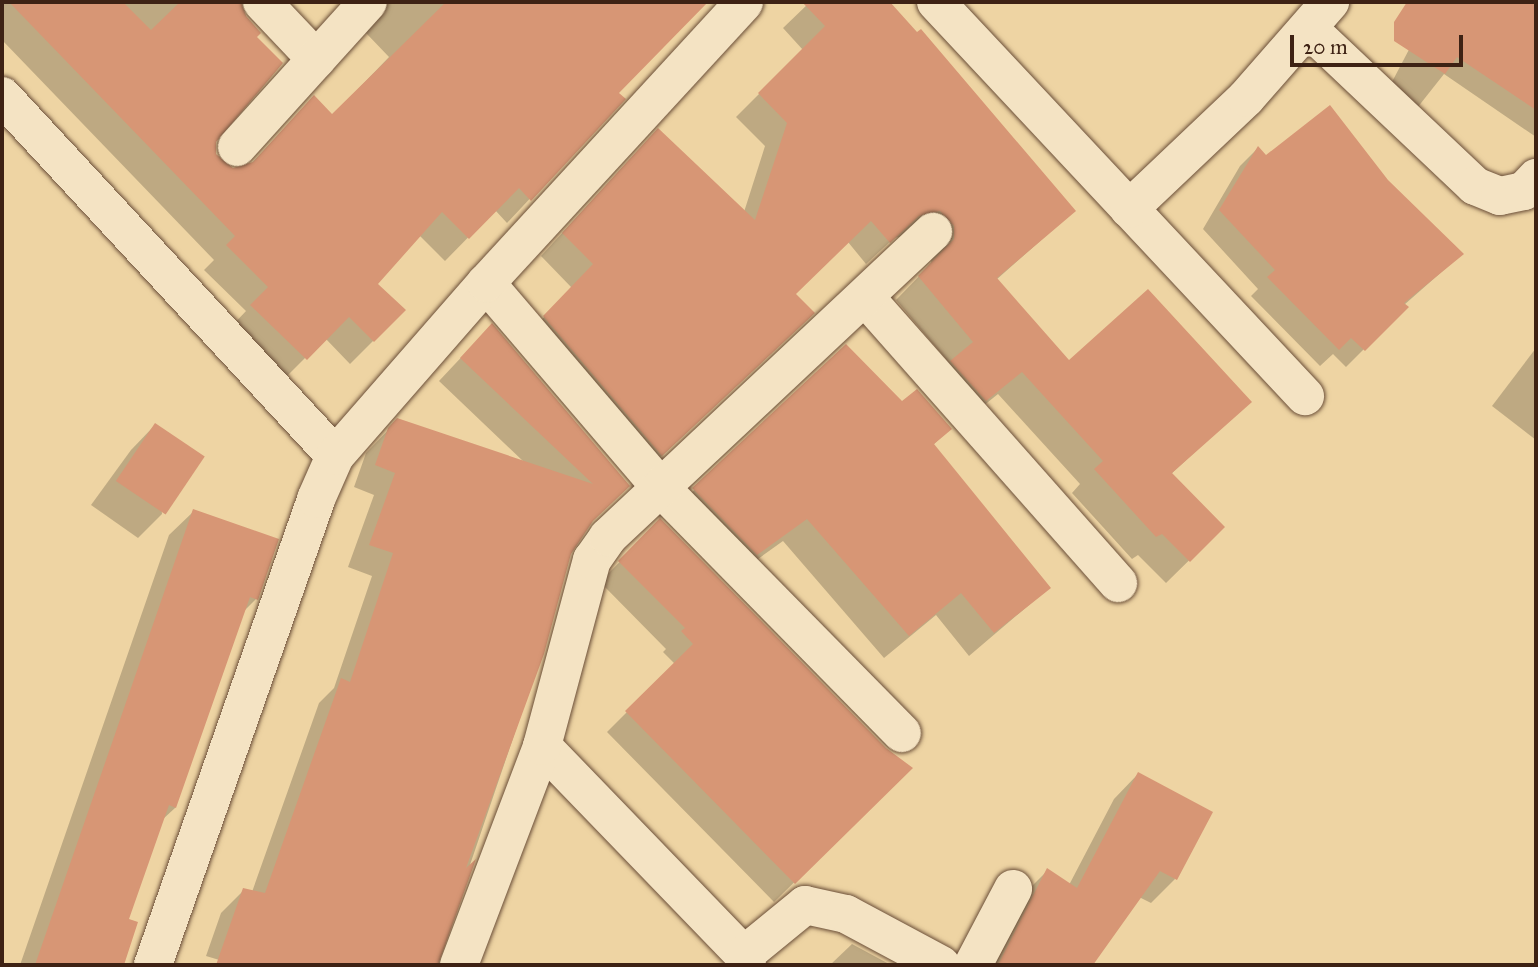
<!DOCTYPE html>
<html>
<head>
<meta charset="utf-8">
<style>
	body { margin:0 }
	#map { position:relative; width:1538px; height:967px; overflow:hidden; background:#eed4a3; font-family:"IM FELL Great Primer",serif }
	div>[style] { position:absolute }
	.shadow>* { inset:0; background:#0003 }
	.building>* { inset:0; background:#d79675; transform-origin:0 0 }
	.roads { filter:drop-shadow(0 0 2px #6a4e38) drop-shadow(0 0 2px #6a4e38) }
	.street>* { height:38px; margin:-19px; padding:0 19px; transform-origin:19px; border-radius:19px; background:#f4e3c3 }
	span { translate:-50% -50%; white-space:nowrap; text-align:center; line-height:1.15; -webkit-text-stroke:7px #f4e3c3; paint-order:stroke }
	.frame { position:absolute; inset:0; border:4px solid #3e2214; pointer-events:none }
	.scale { position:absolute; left:1290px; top:35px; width:173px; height:32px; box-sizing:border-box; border:4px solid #3e2214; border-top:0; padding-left:9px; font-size:21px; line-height:24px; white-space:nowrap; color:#3e2214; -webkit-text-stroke:5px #f4e3c3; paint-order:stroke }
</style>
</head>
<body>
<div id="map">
	<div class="shadow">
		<div style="clip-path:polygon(2px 2px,240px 2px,255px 37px,214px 141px,215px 155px,233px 170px,251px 164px,314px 97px,332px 116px,389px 57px,366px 33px,360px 9px,335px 2px,706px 2px,617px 93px,623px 99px,507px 223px,495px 210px,445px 261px,419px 235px,376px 284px,403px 311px,350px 364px,325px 338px,282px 381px,229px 329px,246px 311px,204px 270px,214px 260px,2px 40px)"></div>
		<div style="clip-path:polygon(810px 2px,887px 2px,1074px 211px,996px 280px,1069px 363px,1249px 402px,1171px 474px,1223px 527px,1166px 583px,1138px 555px,1132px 559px,1072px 493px,1080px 484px,998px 394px,962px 423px,929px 385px,950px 364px,896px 300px,931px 264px,932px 250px,917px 233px,894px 238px,866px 264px,848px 242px,794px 294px,790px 335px,639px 477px,522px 340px,572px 288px,541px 256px,635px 154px,744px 212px,765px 146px,736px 117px,803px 50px,783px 28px)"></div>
		<div style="clip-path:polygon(1434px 2px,1522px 2px,1536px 18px,1536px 137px,1444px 74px,1406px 122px,1383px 99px)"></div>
		<div style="clip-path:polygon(1258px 148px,1266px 157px,1387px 181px,1462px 254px,1404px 305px,1406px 307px,1346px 367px,1333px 354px,1320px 366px,1251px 296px,1258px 289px,1203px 229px,1240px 166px)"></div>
		<div style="clip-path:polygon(846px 346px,902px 403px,950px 429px,933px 445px,1049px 588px,969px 656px,936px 615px,884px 658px,783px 541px,733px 577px,670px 513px)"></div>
		<div style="clip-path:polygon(470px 348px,628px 486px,589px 524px,569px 553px,542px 653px,436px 965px,236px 965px,206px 956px,221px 913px,244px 890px,252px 892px,319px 703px,334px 688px,372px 576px,348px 567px,374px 495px,354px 487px,366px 453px,398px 420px,525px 463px,439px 381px)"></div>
		<div style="clip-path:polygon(1536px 348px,1536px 440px,1492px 406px)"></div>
		<div style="clip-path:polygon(155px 425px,162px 514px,138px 538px,91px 505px,131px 450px)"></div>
		<div style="clip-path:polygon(194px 511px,256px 599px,244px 611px,175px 808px,162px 820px,127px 920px,136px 923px,122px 965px,20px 965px,169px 535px)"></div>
		<div style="clip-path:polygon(660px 521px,885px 750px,910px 769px,774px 902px,607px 732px,675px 664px,663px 652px,666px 649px,600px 582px)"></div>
		<div style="clip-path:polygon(1138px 774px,1175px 879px,1151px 903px,1139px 897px,1091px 965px,987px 965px,1023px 895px,1047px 871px,1069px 885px,1114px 799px)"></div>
		<div style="clip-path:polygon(852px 944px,891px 965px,830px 965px)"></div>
	</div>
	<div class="building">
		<div style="clip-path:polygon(9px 2px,123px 2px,151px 30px,180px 2px,241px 2px,246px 16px,261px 33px,257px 37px,283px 63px,216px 142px,216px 154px,233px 168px,253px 162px,314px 95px,332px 114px,446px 2px,708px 2px,619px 93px,626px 99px,531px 201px,519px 188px,469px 239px,442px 212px,378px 284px,406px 310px,374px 342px,349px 317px,307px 360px,250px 305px,268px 287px,226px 245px,235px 236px)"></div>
		<div style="clip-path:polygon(802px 2px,890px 2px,917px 32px,921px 29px,1076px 211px,997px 278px,1069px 360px,1148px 289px,1252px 402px,1172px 473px,1225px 527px,1190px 562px,1162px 534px,1156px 537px,1094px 469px,1103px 461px,1022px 372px,986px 401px,950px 361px,973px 342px,918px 276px,954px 239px,954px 226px,940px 211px,919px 216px,890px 243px,871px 221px,796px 294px,815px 313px,662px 456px,543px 316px,593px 264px,562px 233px,658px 128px,755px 220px,787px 123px,758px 93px,825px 26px)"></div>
		<div style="clip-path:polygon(1407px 2px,1536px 2px,1536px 110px,1457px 57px,1445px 74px,1394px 41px,1394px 22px)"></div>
		<div style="clip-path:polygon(1330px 105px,1388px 180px,1464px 254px,1404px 303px,1409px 307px,1365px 351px,1351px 338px,1339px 350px,1267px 277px,1275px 270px,1219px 210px,1258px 146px,1266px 155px)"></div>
		<div style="clip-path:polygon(492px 323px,630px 486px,593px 521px,571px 554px,544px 654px,466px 868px,476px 859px,438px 965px,216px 965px,243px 888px,265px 893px,341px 678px,350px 682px,393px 553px,369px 545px,395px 473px,375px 465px,388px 428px,397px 418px,593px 484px,460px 358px)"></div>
		<div style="clip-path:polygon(846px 344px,902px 401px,917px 389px,952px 429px,934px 444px,1051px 588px,994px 633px,961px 593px,909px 636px,807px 519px,757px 555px,692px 488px)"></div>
		<div style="left:155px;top:423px;width:60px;height:70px;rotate:34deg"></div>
		<div style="clip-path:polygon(193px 509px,279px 539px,258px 600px,250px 597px,176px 808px,169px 805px,129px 919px,138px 922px,124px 965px,35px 965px)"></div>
		<div style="clip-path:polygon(660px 518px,886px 748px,913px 768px,795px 884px,625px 711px,693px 644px,681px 631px,685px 628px,618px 561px)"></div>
		<div style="clip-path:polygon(1138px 772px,1213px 812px,1177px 880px,1160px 871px,1093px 965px,998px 965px,1047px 868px,1077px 888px)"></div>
	</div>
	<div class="roads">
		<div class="street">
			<div style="left:262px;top:2px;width:79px;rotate:46.5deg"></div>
			<div style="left:936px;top:2px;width:540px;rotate:46.88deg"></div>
			<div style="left:1309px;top:29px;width:228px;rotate:43.4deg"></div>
			<div style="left:1475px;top:186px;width:27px;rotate:22deg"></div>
			<div style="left:1500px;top:196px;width:25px;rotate:-12deg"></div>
			<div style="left:1524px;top:191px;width:18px;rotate:-47deg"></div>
			<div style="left:2px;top:96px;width:490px;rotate:47.2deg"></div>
			<div style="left:237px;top:147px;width:195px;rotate:-47.9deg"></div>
			<div style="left:1129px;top:209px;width:161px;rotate:-43.5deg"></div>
			<div style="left:1246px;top:98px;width:128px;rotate:-48.8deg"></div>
			<div style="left:486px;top:283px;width:268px;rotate:49.5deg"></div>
			<div style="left:660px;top:487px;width:345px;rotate:45.5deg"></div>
			<div style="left:865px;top:297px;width:382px;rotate:48.5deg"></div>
			<div style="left:542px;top:746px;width:291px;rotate:46deg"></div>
			<div style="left:744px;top:955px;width:10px;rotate:73deg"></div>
			<div style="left:744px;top:955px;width:79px;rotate:-39.3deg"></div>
			<div style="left:805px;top:905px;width:42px;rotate:12.4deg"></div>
			<div style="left:846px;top:914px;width:108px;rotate:28.2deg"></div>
			<div style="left:153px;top:965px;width:494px;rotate:-70.7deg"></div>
			<div style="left:316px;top:499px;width:47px;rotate:-66.2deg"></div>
			<div style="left:335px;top:456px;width:230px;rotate:-48.9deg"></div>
			<div style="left:486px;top:283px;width:381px;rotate:-47.4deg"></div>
			<div style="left:459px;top:965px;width:234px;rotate:-69.2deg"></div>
			<div style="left:542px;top:746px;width:193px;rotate:-75deg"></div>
			<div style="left:592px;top:560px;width:28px;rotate:-55deg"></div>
			<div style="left:608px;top:537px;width:446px;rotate:-43.2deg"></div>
			<div style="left:973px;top:965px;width:86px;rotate:-62.2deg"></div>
		</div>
	</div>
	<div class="frame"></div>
	<div class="scale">20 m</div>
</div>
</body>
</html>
